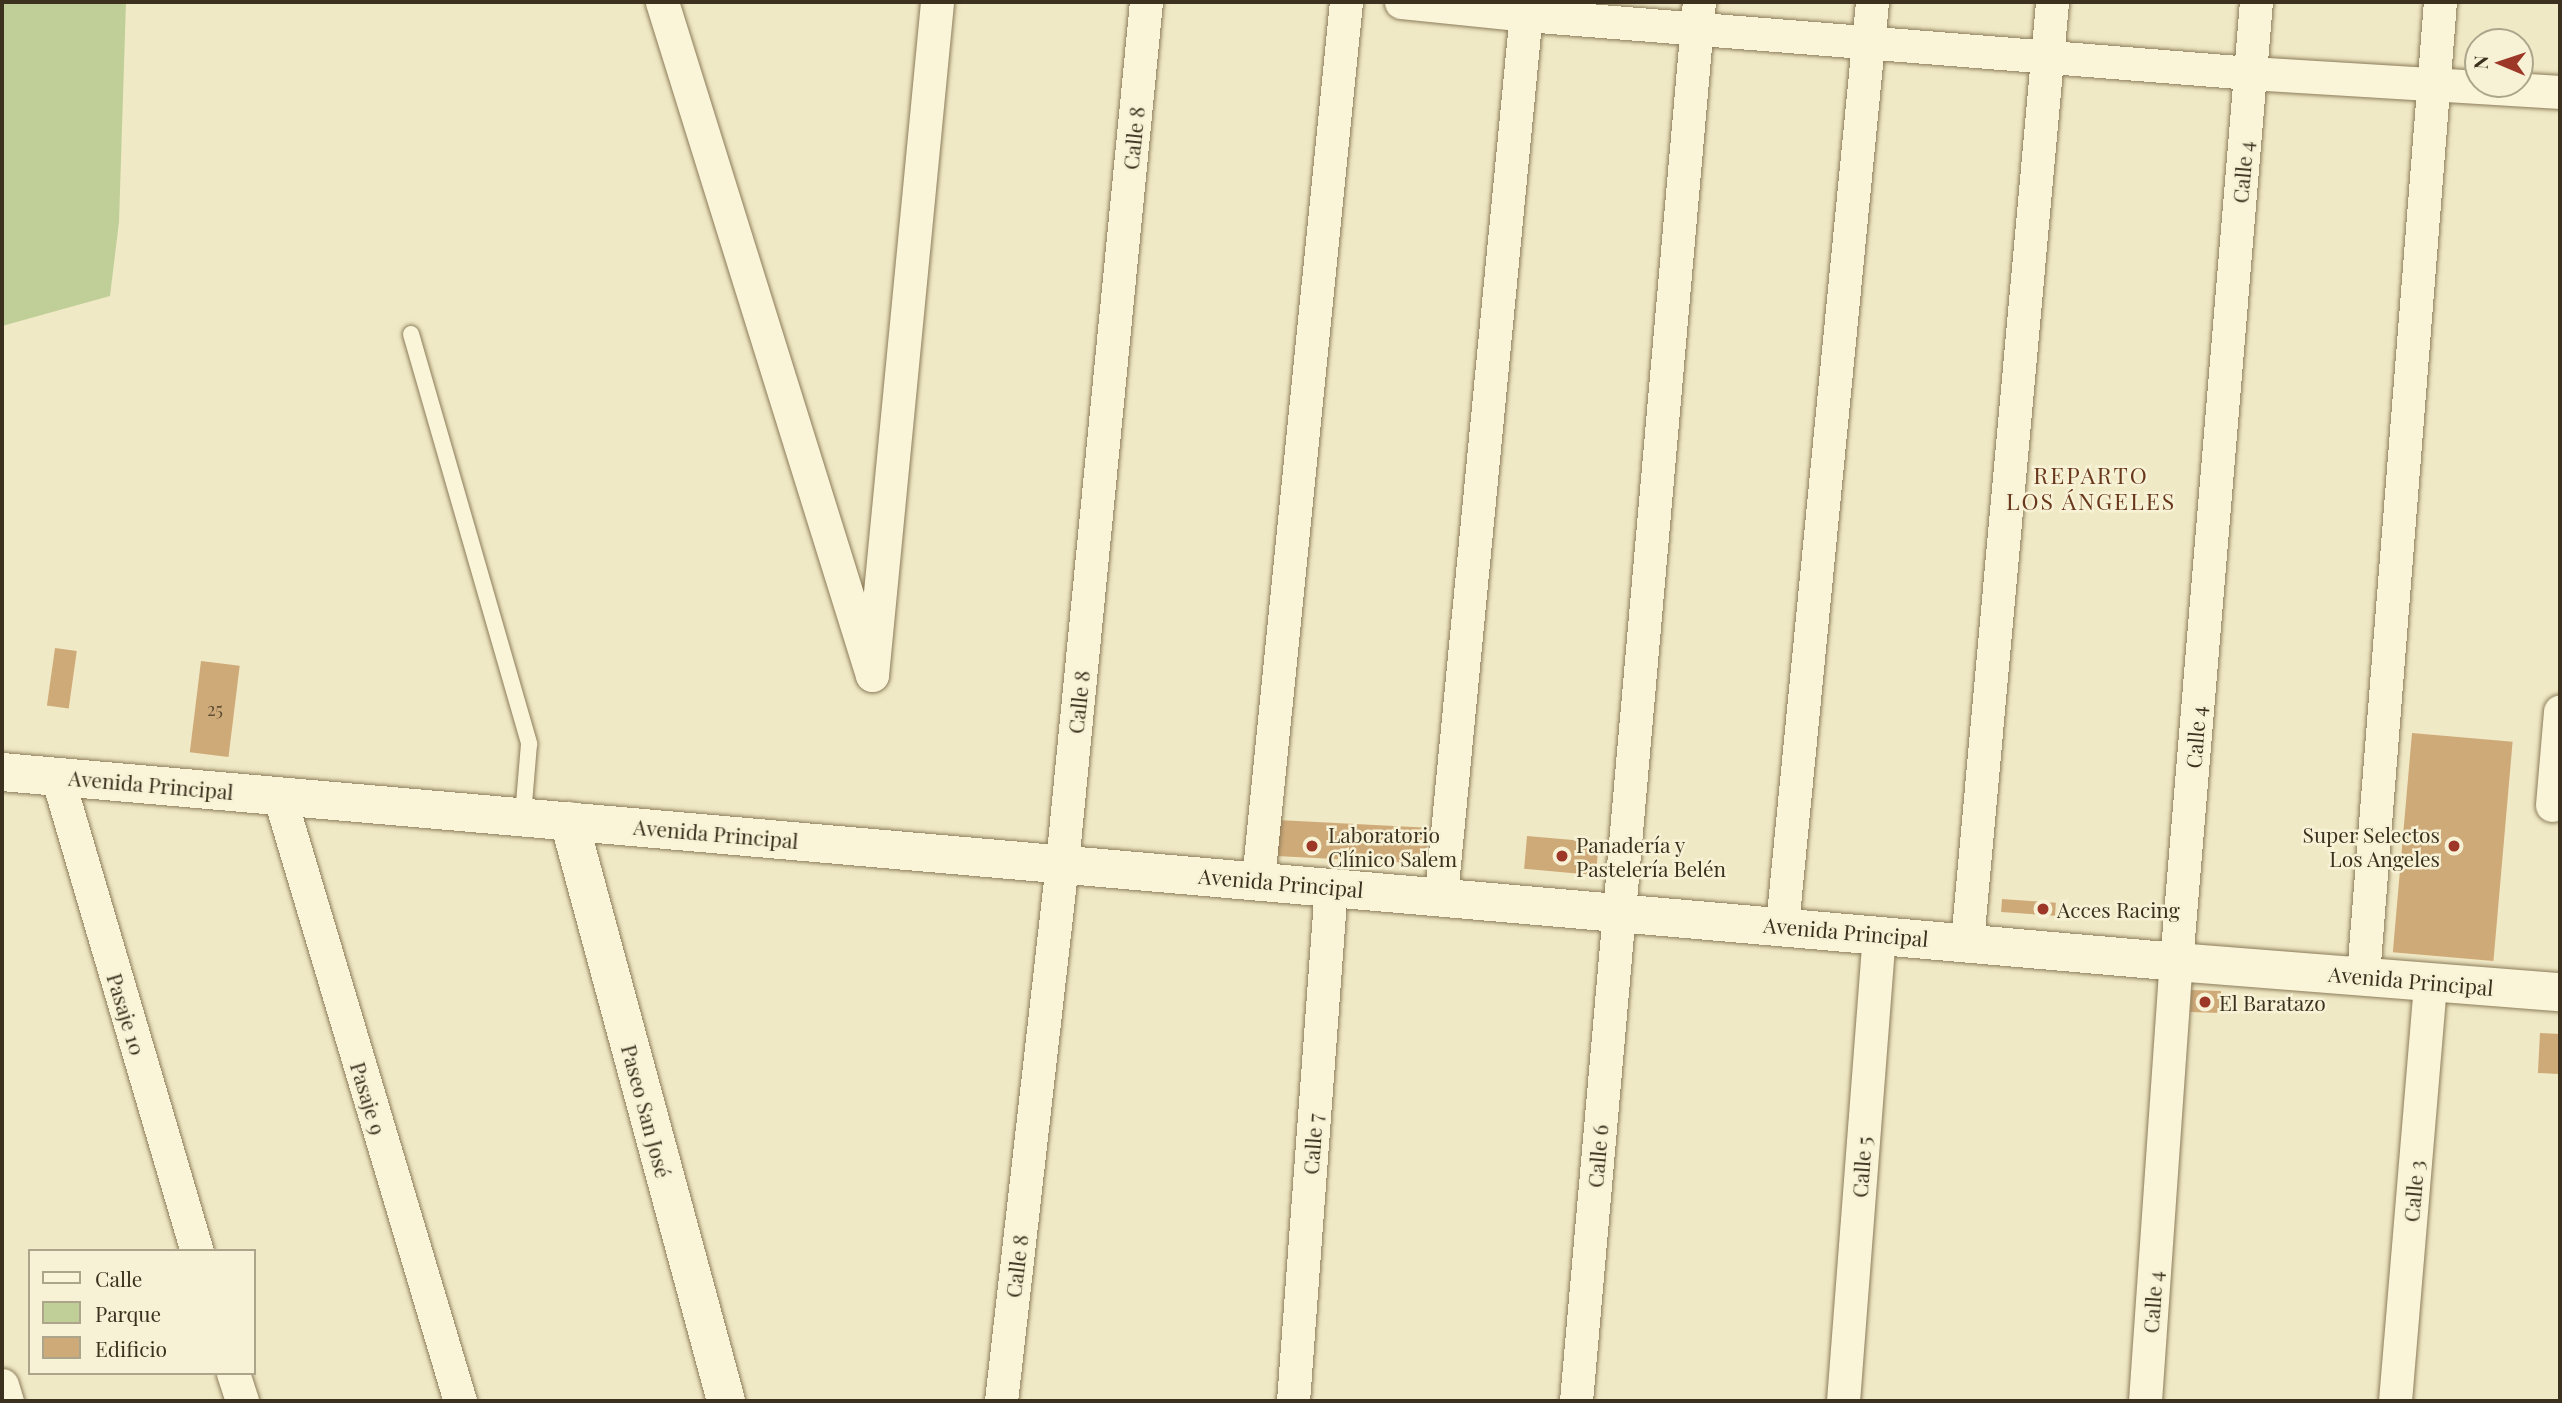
<!DOCTYPE html>
<html>
<head>
<meta charset="utf-8">
<style>
	body { margin:0 }
	#map { position:relative; width:2562px; height:1403px; overflow:hidden; background:#f0e9c5; font-family:"Playfair Display",serif }
	div>[style] { position:absolute }
	.green>* { inset:0; background:#c0cf98 }
	.building>* { inset:0; background:#cfaa79; transform-origin:0 0 }
	.roads { filter:drop-shadow(0 0 2px #8c7c5a) drop-shadow(0 0 2px #8c7c5a) }
	.lane>* { height:16px; margin:-8px; padding:0 8px; transform-origin:8px; border-radius:8px; background:#faf5d9 }
	.street>* { height:33px; margin:-16.5px; padding:0 16.5px; transform-origin:16.5px; border-radius:16.5px; background:#faf5d9 }
	.secondary>* { height:38px; margin:-19px; padding:0 19px; transform-origin:19px; border-radius:19px; background:#faf5d9 }
	.dots>* { width:19px; height:19px; translate:-50% -50%; box-sizing:border-box; border:4px solid #f7f2d5; border-radius:50% }
	span { translate:-50% -50%; white-space:nowrap; text-align:center; line-height:1.15; -webkit-text-stroke:5px #f7f2d5; paint-order:stroke }
	.number-label { font-size:18px; color:#604f35 }
	.number-label span { -webkit-text-stroke-width:0 }
	.street-label { font-size:21px; color:#3b311e }
	.poi-label { font-size:21px; color:#3b311e }
	.left { translate:0 -50%; text-align:left }
	.right { translate:-100% -50%; text-align:right }
	.neighbourhood-label { font-size:23px; color:#69381c; letter-spacing:2px }
	.frame { position:absolute; inset:0; border:4px solid #3b311e; pointer-events:none }
	.legend { position:absolute; left:28px; top:1249px; width:228px; height:126px; box-sizing:border-box; background:#f7f2d5; border:2px solid #aca58c; margin:0; padding:9px 12px; list-style:none; font-size:21px; color:#3b311e }
	.legend li { display:flex; align-items:center; gap:14px; height:35px }
	.legend b { width:35px; border:2px solid #aca58c }
	.north { position:absolute; left:2464px; top:28px; width:70px; height:70px; box-sizing:border-box; background:#f7f2d5; border:2px solid #aca58c; border-radius:50%; rotate:272deg; font-size:19px; font-weight:700; line-height:28px; text-align:center; color:#3b311e }
	.north::after { content:''; display:block; margin:auto; width:24px; height:32px; background:#9d3828; clip-path:polygon(50% 0,100% 100%,50% 72%,0 100%) }
</style>
</head>
<body>
<div id="map">
	<div class="green">
		<div style="clip-path:polygon(2px 2px,126px 2px,119px 222px,110px 296px,2px 326px)"></div>
	</div>
	<div class="building">
		<div style="left:55px;top:648px;width:22px;height:58px;rotate:8deg"></div>
		<div style="left:201px;top:661px;width:39px;height:92px;rotate:7deg"></div>
		<div style="left:2412px;top:733px;width:101px;height:220px;rotate:5deg"></div>
		<div style="left:1278px;top:820px;width:150px;height:36px;rotate:3deg"></div>
		<div style="left:1527px;top:836px;width:72px;height:33px;rotate:5deg"></div>
		<div style="left:2002px;top:899px;width:54px;height:13px;rotate:4deg"></div>
		<div style="left:2191px;top:990px;width:30px;height:22px;rotate:2deg"></div>
		<div style="left:2540px;top:1033px;width:20px;height:40px;rotate:3deg"></div>
	</div>
	<div class="roads">
		<div class="lane">
			<div style="left:411px;top:334px;width:427px;rotate:73.9deg"></div>
			<div style="left:529px;top:744px;width:72px;rotate:94.8deg"></div>
		</div>
		<div class="street">
			<div style="left:662px;top:2px;width:705px;rotate:72.67deg"></div>
			<div style="left:872px;top:675px;width:676px;rotate:-84.48deg"></div>
			<div style="left:1401px;top:2px;width:126px;rotate:5.9deg"></div>
			<div style="left:1526px;top:15px;width:726px;rotate:4.58deg"></div>
			<div style="left:2250px;top:73px;width:311px;rotate:3.5deg"></div>
			<div style="left:57px;top:776px;width:495px;rotate:73.6deg"></div>
			<div style="left:279px;top:795px;width:632px;rotate:73.37deg"></div>
			<div style="left:2552px;top:805px;width:94px;rotate:-85.1deg"></div>
			<div style="left:1258px;top:880px;width:882px;rotate:-84.28deg"></div>
			<div style="left:1441px;top:895px;width:897px;rotate:-84.5deg"></div>
			<div style="left:1782px;top:925px;width:927px;rotate:-84.43deg"></div>
			<div style="left:1967px;top:942px;width:944px;rotate:-84.83deg"></div>
			<div style="left:2363px;top:975px;width:976px;rotate:-85.48deg"></div>
			<div style="left:233px;top:1373px;width:29px;rotate:72deg"></div>
			<div style="left:2px;top:1385px;width:17px;rotate:73deg"></div>
			<div style="left:1001px;top:1401px;width:541px;rotate:-83.53deg"></div>
			<div style="left:1062px;top:863px;width:865px;rotate:-84.43deg"></div>
			<div style="left:1293px;top:1401px;width:516px;rotate:-85.78deg"></div>
			<div style="left:1576px;top:1401px;width:1404px;rotate:-84.98deg"></div>
			<div style="left:1843px;top:1401px;width:468px;rotate:-85.6deg"></div>
			<div style="left:2145px;top:1401px;width:440px;rotate:-86deg"></div>
			<div style="left:2176px;top:962px;width:963px;rotate:-85.24deg"></div>
			<div style="left:2395px;top:1401px;width:421px;rotate:-85.2deg"></div>
		</div>
		<div class="secondary">
			<div style="left:2px;top:772px;width:2182px;rotate:4.99deg"></div>
			<div style="left:2176px;top:962px;width:385px;rotate:4.5deg"></div>
			<div style="left:569px;top:821px;width:601px;rotate:74.85deg"></div>
		</div>
	</div>
	<div class="dots">
		<div style="left:1312px;top:846px;background:#9d3828"></div>
		<div style="left:2454px;top:846px;background:#9d3828"></div>
		<div style="left:1562px;top:856px;background:#9d3828"></div>
		<div style="left:2043px;top:909px;background:#9d3828"></div>
		<div style="left:2205px;top:1002px;background:#9d3828"></div>
	</div>
	<div class="number-label">
		<span style="left:215px;top:709px">25</span>
	</div>
	<div class="street-label">
		<span style="left:1133px;top:138px;rotate:-84deg">Calle 8</span>
		<span style="left:2242px;top:172px;rotate:-85deg">Calle 4</span>
		<span style="left:1078px;top:702px;rotate:-84deg">Calle 8</span>
		<span style="left:2195px;top:737px;rotate:-85deg">Calle 4</span>
		<span style="left:151px;top:784px;rotate:5deg">Avenida Principal</span>
		<span style="left:716px;top:833px;rotate:5deg">Avenida Principal</span>
		<span style="left:1281px;top:882px;rotate:5deg">Avenida Principal</span>
		<span style="left:1846px;top:931px;rotate:5deg">Avenida Principal</span>
		<span style="left:2411px;top:980px;rotate:5deg">Avenida Principal</span>
		<span style="left:127px;top:1014px;rotate:73deg">Pasaje 10</span>
		<span style="left:369px;top:1098px;rotate:73deg">Pasaje 9</span>
		<span style="left:647px;top:1111px;rotate:75deg">Paseo San José</span>
		<span style="left:1312px;top:1144px;rotate:-86deg">Calle 7</span>
		<span style="left:1597px;top:1156px;rotate:-85deg">Calle 6</span>
		<span style="left:1861px;top:1167px;rotate:-86deg">Calle 5</span>
		<span style="left:2413px;top:1191px;rotate:-85deg">Calle 3</span>
		<span style="left:1016px;top:1266px;rotate:-83deg">Calle 8</span>
		<span style="left:2152px;top:1302px;rotate:-86deg">Calle 4</span>
	</div>
	<div class="poi-label">
		<span class="left" style="left:1328px;top:846px">Laboratorio<br>Clínico Salem</span>
		<span class="right" style="left:2440px;top:846px">Super Selectos<br>Los Angeles</span>
		<span class="left" style="left:1576px;top:856px">Panadería y<br>Pastelería Belén</span>
		<span class="left" style="left:2057px;top:909px">Acces Racing</span>
		<span class="left" style="left:2219px;top:1002px">El Baratazo</span>
	</div>
	<div class="neighbourhood-label">
		<span style="left:2091px;top:488px">REPARTO<br>LOS ÁNGELES</span>
	</div>
	<div class="frame"></div>
	<ul class="legend">
	<li><b style="height:9px;background:#faf5d9"></b>Calle</li>
	<li><b style="height:19px;background:#c0cf98"></b>Parque</li>
	<li><b style="height:19px;background:#cfaa79"></b>Edificio</li>
	</ul>
	<div class="north">N</div>
</div>
</body>
</html>
